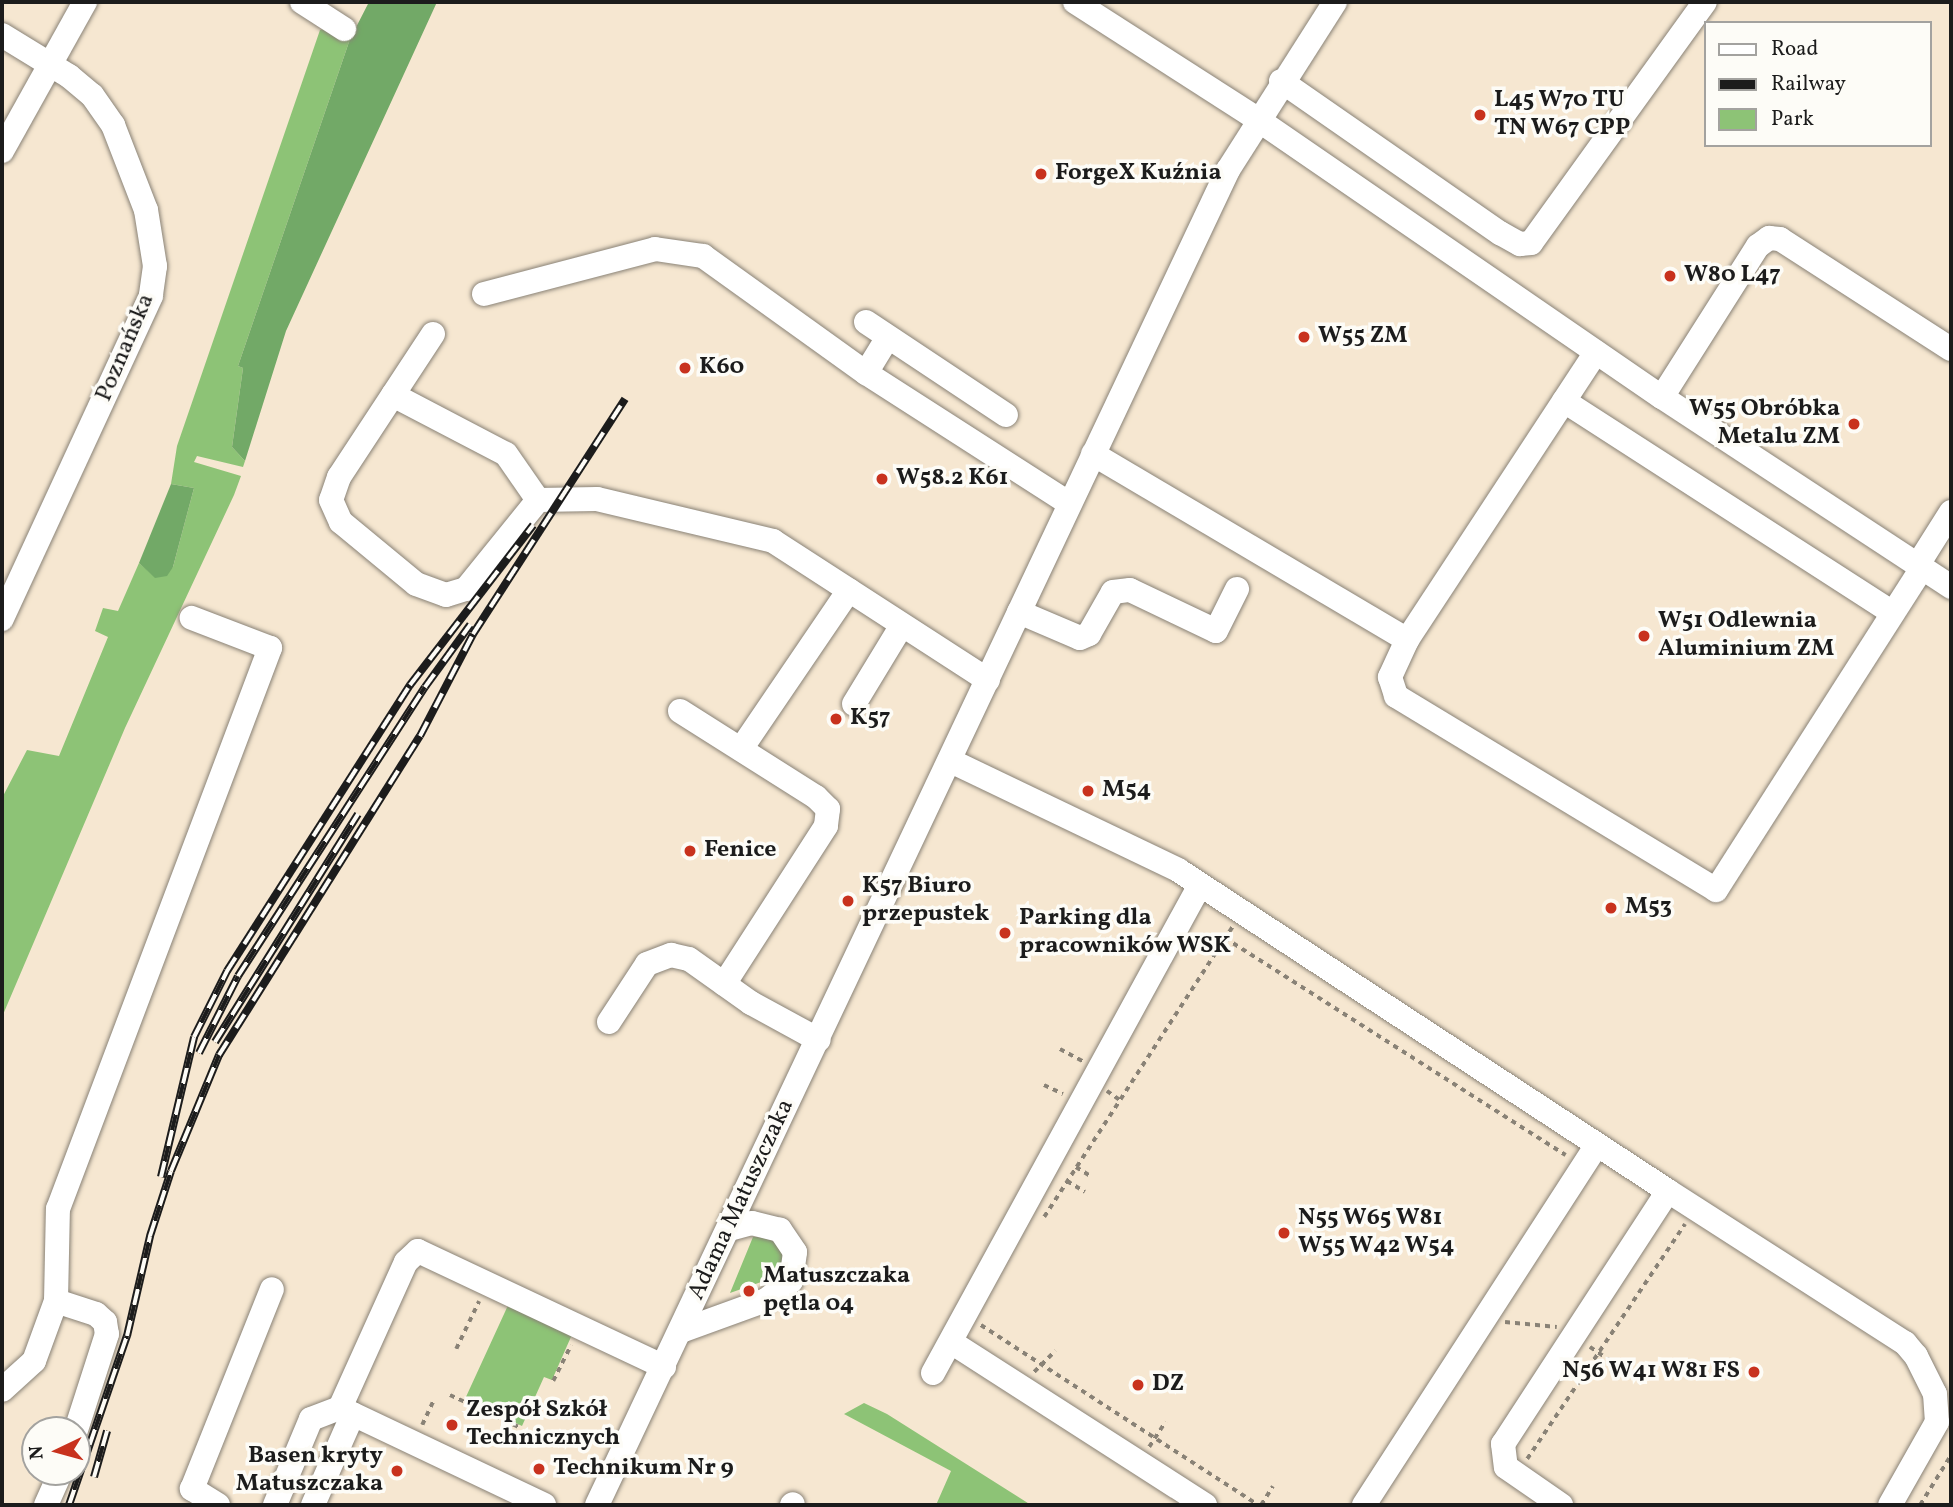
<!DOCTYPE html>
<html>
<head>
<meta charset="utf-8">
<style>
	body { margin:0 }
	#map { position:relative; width:1953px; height:1507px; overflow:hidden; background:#f6e7d1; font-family:Vollkorn,serif }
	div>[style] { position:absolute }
	.green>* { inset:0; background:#8dc376 }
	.forest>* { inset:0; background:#72a967 }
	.path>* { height:3.5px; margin-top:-1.75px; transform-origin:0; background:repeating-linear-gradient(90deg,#898276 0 5px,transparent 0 10px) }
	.roads { filter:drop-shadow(0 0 2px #898276) drop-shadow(0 0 2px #898276) }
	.minor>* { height:24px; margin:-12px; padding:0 12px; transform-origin:12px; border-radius:12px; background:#fff }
	.rail>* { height:8px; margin-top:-4px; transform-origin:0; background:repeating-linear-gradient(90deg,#fdfcf7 0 16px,#1c1c1c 0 32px); box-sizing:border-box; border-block:2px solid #1c1c1c }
	.dots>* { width:19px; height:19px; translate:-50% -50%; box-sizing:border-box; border:4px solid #fdfcf7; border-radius:50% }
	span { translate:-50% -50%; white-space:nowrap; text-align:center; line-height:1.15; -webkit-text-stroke:7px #fdfcf7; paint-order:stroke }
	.poi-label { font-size:24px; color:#1c1c1c; font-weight:700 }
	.left { translate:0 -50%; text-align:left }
	.right { translate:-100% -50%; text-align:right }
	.street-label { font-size:24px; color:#1c1c1c }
	.frame { position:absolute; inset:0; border:4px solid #1c1c1c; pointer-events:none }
	.legend { position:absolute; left:1704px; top:21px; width:228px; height:126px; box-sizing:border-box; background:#fdfcf7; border:2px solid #a3a29f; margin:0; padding:9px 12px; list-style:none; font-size:21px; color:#1c1c1c }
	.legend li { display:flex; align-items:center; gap:14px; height:35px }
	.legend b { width:35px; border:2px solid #a3a29f }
	.north { position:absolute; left:21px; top:1416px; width:70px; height:70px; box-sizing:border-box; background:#fdfcf7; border:2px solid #a3a29f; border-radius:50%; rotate:265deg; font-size:19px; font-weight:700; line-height:28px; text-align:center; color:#1c1c1c }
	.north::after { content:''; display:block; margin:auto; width:24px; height:32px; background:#c8321e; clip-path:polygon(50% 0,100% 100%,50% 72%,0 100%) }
</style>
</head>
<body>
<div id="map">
	<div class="green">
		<div style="clip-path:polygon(331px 27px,350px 39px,238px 366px,243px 368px,232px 447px,245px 461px,243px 467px,197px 456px,194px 462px,241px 476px,234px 495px,125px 728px,2px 1017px,2px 798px,27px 750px,59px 756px,108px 637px,95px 631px,103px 608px,118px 611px,139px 563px,155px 577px,173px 567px,194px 488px,171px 484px,177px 446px,320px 30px)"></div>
		<div style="clip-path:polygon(753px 1237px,768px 1237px,782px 1249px,784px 1266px,769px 1285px,767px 1280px,730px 1293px)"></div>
		<div style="clip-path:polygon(510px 1301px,574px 1330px,552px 1380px,544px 1377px,522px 1426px,465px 1399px)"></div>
		<div style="clip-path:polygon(864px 1403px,887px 1414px,1031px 1505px,936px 1505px,951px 1471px,844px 1414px)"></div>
	</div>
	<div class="forest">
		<div style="clip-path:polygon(369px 2px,437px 2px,286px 331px,245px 461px,232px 447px,243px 368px,238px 366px,350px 39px)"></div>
		<div style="clip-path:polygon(171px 484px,194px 488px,173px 567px,167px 576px,155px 578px,139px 563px)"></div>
	</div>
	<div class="path">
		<div style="left:1225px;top:938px;width:404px;rotate:32.5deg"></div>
		<div style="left:1060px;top:1049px;width:26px;rotate:28deg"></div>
		<div style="left:1044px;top:1085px;width:21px;rotate:25deg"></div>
		<div style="left:1107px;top:1091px;width:16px;rotate:35deg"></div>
		<div style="left:1076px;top:1167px;width:19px;rotate:32deg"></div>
		<div style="left:1067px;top:1181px;width:21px;rotate:31deg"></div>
		<div style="left:1044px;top:1217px;width:346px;rotate:-57deg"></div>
		<div style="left:1505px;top:1322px;width:52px;rotate:5.5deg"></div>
		<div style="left:981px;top:1325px;width:330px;rotate:33deg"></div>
		<div style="left:1590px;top:1347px;width:36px;rotate:34deg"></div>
		<div style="left:456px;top:1349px;width:53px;rotate:-64.4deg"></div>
		<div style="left:1034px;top:1372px;width:30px;rotate:-45deg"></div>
		<div style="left:553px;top:1381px;width:40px;rotate:-63.4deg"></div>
		<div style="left:450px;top:1395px;width:78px;rotate:24.9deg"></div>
		<div style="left:422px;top:1425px;width:26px;rotate:-65deg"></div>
		<div style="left:1149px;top:1447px;width:30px;rotate:-57deg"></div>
		<div style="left:1527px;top:1459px;width:283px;rotate:-56.1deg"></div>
		<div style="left:586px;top:1467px;width:3px;rotate:18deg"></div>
		<div style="left:1261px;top:1505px;width:22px;rotate:-58deg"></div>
		<div style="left:1920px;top:1505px;width:59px;rotate:-58.2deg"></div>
	</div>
	<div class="roads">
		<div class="minor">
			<div style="left:302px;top:2px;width:50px;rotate:32.7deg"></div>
			<div style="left:1075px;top:2px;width:216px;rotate:32.7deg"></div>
			<div style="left:1257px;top:119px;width:491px;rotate:34.5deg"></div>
			<div style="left:1662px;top:397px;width:346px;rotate:33.3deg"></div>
			<div style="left:2px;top:35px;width:79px;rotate:31.5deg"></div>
			<div style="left:69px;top:76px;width:30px;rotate:40deg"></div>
			<div style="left:92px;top:95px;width:37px;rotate:55deg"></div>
			<div style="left:113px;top:125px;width:91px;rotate:68.8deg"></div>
			<div style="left:146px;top:210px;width:57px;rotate:80.9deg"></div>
			<div style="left:155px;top:266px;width:30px;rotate:98deg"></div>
			<div style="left:151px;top:296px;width:356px;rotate:114.8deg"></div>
			<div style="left:1281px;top:81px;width:267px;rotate:34.8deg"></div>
			<div style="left:1500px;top:233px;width:23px;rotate:29deg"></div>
			<div style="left:1520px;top:244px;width:11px;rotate:-5deg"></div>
			<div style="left:1531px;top:243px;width:297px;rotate:-54.2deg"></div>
			<div style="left:2px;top:151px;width:171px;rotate:-60.9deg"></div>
			<div style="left:484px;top:294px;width:177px;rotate:-14.7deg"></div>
			<div style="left:655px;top:249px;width:49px;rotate:8.3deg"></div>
			<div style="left:703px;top:256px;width:201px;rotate:35.7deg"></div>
			<div style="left:866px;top:373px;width:242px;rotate:32.7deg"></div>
			<div style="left:866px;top:322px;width:168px;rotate:33.6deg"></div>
			<div style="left:433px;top:334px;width:171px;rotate:123.3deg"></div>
			<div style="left:339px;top:477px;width:24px;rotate:109deg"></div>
			<div style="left:331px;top:500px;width:24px;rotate:66deg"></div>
			<div style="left:341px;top:522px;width:97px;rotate:39.6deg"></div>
			<div style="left:416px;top:584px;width:32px;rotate:20deg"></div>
			<div style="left:446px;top:595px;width:21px;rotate:-17deg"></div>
			<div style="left:466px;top:589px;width:114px;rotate:-51deg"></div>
			<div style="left:538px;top:500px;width:59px;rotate:-1deg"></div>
			<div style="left:597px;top:499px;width:181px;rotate:13.4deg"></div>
			<div style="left:773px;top:541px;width:256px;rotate:32.9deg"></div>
			<div style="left:866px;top:373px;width:42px;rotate:-58.6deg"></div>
			<div style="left:393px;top:395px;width:127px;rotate:27.6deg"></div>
			<div style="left:506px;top:454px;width:56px;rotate:55.2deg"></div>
			<div style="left:1662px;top:397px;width:179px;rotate:-57.6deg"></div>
			<div style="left:1758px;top:246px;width:14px;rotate:-36deg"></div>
			<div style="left:1769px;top:238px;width:11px;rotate:5deg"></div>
			<div style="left:1780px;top:239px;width:203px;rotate:32.8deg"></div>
			<div style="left:1564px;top:401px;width:391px;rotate:32.8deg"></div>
			<div style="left:1093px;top:454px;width:365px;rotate:30.6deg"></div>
			<div style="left:1407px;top:640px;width:344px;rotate:-56.7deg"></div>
			<div style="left:1917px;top:566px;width:64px;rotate:-57.8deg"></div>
			<div style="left:1019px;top:612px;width:66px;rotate:23.1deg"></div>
			<div style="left:1080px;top:638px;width:10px;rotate:-24deg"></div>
			<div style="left:1089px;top:634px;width:48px;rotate:-60.3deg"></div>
			<div style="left:1113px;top:592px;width:17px;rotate:-7deg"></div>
			<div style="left:1130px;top:590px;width:95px;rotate:25.5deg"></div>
			<div style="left:1216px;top:631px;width:47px;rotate:-63.4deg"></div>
			<div style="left:1407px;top:640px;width:41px;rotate:114.7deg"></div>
			<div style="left:1390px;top:677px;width:20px;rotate:72deg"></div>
			<div style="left:1396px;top:696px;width:374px;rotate:31.2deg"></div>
			<div style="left:1716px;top:890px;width:381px;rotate:-57.4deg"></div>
			<div style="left:854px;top:704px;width:92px;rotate:-58.7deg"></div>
			<div style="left:680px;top:711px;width:161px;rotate:32.3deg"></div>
			<div style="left:816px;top:797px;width:17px;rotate:45deg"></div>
			<div style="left:828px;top:809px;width:17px;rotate:97deg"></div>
			<div style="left:826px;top:826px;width:188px;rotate:122.8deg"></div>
			<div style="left:741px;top:749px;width:192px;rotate:-55.8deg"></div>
			<div style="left:951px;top:761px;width:252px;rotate:25.6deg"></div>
			<div style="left:1178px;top:870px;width:586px;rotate:33.23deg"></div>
			<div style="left:1668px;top:1191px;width:302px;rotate:123.1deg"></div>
			<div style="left:1503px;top:1444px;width:23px;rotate:83deg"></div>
			<div style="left:1506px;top:1467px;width:67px;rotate:34.6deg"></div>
			<div style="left:609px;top:1022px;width:69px;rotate:-56.8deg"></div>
			<div style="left:647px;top:964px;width:26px;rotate:-21deg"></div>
			<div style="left:671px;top:955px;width:18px;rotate:13deg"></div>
			<div style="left:689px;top:959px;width:76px;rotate:35.4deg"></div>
			<div style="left:751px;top:1003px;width:77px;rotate:28.6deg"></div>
			<div style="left:1668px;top:1191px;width:282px;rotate:32.7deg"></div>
			<div style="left:1905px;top:1343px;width:17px;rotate:50deg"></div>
			<div style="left:1916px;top:1356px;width:42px;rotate:63.4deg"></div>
			<div style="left:1935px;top:1394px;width:28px;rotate:86deg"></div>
			<div style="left:1937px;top:1422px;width:95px;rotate:119.5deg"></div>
			<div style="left:56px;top:1301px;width:42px;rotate:18deg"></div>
			<div style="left:96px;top:1314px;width:12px;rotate:42deg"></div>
			<div style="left:105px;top:1322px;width:12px;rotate:81deg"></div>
			<div style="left:107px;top:1334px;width:101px;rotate:107.9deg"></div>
			<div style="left:681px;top:1331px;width:90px;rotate:-20deg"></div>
			<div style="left:766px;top:1300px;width:31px;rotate:-37deg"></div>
			<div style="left:791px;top:1281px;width:29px;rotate:-82deg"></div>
			<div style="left:795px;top:1252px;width:27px;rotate:-124deg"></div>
			<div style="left:780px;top:1230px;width:29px;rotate:-166deg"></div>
			<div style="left:752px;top:1223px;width:24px;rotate:165deg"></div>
			<div style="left:951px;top:1342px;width:302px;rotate:32.7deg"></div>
			<div style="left:933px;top:1373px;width:556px;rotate:-61.32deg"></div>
			<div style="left:2px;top:1390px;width:43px;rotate:-42.2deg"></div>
			<div style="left:34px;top:1361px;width:64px;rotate:-69.9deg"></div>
			<div style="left:56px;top:1301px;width:92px;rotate:-88.8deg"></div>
			<div style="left:58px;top:1209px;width:600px;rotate:-69.3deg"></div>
			<div style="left:270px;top:648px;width:84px;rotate:-159deg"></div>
			<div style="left:340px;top:1408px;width:160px;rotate:-65.7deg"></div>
			<div style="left:406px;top:1262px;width:16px;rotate:-43deg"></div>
			<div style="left:418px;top:1251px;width:272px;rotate:25.2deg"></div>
			<div style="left:46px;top:1505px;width:36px;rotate:-66deg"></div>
			<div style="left:218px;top:1505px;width:31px;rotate:-148deg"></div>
			<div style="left:192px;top:1489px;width:215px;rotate:-68.2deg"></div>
			<div style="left:275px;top:1505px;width:93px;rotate:-67.3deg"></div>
			<div style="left:311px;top:1419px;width:31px;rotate:-21deg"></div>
			<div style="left:340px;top:1408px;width:226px;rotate:25.4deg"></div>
			<div style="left:313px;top:1505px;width:99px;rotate:-66.3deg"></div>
			<div style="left:597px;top:1505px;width:1477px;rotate:-64.7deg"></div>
			<div style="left:1228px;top:170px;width:199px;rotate:-57.5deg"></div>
			<div style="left:792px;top:1505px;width:1px;rotate:-45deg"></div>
			<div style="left:1364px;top:1505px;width:429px;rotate:-57.1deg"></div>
		</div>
	</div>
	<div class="rail">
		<div style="left:215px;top:1042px;width:269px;rotate:-57.9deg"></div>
		<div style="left:199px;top:1053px;width:86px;rotate:-63.1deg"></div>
		<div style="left:238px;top:976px;width:344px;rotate:-57.1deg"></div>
		<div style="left:425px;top:687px;width:77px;rotate:-54deg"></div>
		<div style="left:161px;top:1177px;width:144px;rotate:-76.7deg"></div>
		<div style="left:194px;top:1037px;width:74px;rotate:-63.4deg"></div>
		<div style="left:227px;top:971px;width:340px;rotate:-57.4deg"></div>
		<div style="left:410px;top:685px;width:202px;rotate:-52.4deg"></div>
		<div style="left:94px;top:1477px;width:48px;rotate:-74.2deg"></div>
		<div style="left:69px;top:1505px;width:179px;rotate:-71.1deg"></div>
		<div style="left:127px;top:1336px;width:103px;rotate:-77deg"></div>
		<div style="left:150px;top:1236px;width:68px;rotate:-72.1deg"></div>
		<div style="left:171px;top:1171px;width:126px;rotate:-67.5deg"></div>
		<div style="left:219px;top:1055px;width:377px;rotate:-57.8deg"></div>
		<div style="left:420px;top:736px;width:115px;rotate:-62.5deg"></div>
		<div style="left:473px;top:634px;width:280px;rotate:-57.1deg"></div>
	</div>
	<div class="dots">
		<div style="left:1480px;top:115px;background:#c8321e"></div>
		<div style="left:1041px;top:174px;background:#c8321e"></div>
		<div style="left:1670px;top:276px;background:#c8321e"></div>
		<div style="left:1304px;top:337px;background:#c8321e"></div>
		<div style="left:685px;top:368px;background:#c8321e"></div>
		<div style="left:1854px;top:424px;background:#c8321e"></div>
		<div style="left:882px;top:479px;background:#c8321e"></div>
		<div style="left:1644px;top:636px;background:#c8321e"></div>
		<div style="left:836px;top:719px;background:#c8321e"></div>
		<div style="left:1088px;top:791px;background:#c8321e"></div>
		<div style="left:690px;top:851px;background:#c8321e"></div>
		<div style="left:848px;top:901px;background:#c8321e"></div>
		<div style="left:1611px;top:908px;background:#c8321e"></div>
		<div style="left:1005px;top:933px;background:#c8321e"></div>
		<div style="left:1284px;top:1233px;background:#c8321e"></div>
		<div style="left:749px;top:1291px;background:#c8321e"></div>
		<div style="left:1754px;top:1372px;background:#c8321e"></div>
		<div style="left:1138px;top:1385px;background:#c8321e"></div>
		<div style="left:452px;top:1425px;background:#c8321e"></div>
		<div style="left:539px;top:1469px;background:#c8321e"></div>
		<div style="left:397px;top:1471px;background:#c8321e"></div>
	</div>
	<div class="poi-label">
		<span class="left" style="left:1494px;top:115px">L45 W70 TU<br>TN W67 CPP</span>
		<span class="left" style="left:1055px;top:174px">ForgeX Kuźnia</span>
		<span class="left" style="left:1684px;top:276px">W80 L47</span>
		<span class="left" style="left:1318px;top:337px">W55 ZM</span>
		<span class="left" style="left:699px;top:368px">K60</span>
		<span class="right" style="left:1840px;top:424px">W55 Obróbka<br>Metalu ZM</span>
		<span class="left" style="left:896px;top:479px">W58.2 K61</span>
		<span class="left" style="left:1658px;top:636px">W51 Odlewnia<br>Aluminium ZM</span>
		<span class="left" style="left:850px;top:719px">K57</span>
		<span class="left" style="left:1102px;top:791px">M54</span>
		<span class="left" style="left:704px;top:851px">Fenice</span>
		<span class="left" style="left:862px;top:901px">K57 Biuro<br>przepustek</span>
		<span class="left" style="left:1625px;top:908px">M53</span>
		<span class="left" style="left:1019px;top:933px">Parking dla<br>pracowników WSK</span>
		<span class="left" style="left:1298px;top:1233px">N55 W65 W81<br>W55 W42 W54</span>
		<span class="left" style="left:763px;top:1291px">Matuszczaka<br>pętla 04</span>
		<span class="right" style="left:1740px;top:1372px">N56 W41 W81 FS</span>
		<span class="left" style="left:1152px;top:1385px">DZ</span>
		<span class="left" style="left:466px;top:1425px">Zespół Szkół<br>Technicznych</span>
		<span class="right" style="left:383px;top:1471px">Basen kryty<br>Matuszczaka</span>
		<span class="left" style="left:553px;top:1469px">Technikum Nr 9</span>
	</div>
	<div class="street-label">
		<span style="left:126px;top:348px;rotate:-67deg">Poznańska</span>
		<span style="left:742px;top:1200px;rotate:-65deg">Adama Matuszczaka</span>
	</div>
	<div class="frame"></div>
	<ul class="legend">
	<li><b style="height:9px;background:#fff"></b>Road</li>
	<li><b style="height:9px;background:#1c1c1c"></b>Railway</li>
	<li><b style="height:19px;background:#8dc376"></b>Park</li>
	</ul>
	<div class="north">N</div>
</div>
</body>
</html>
